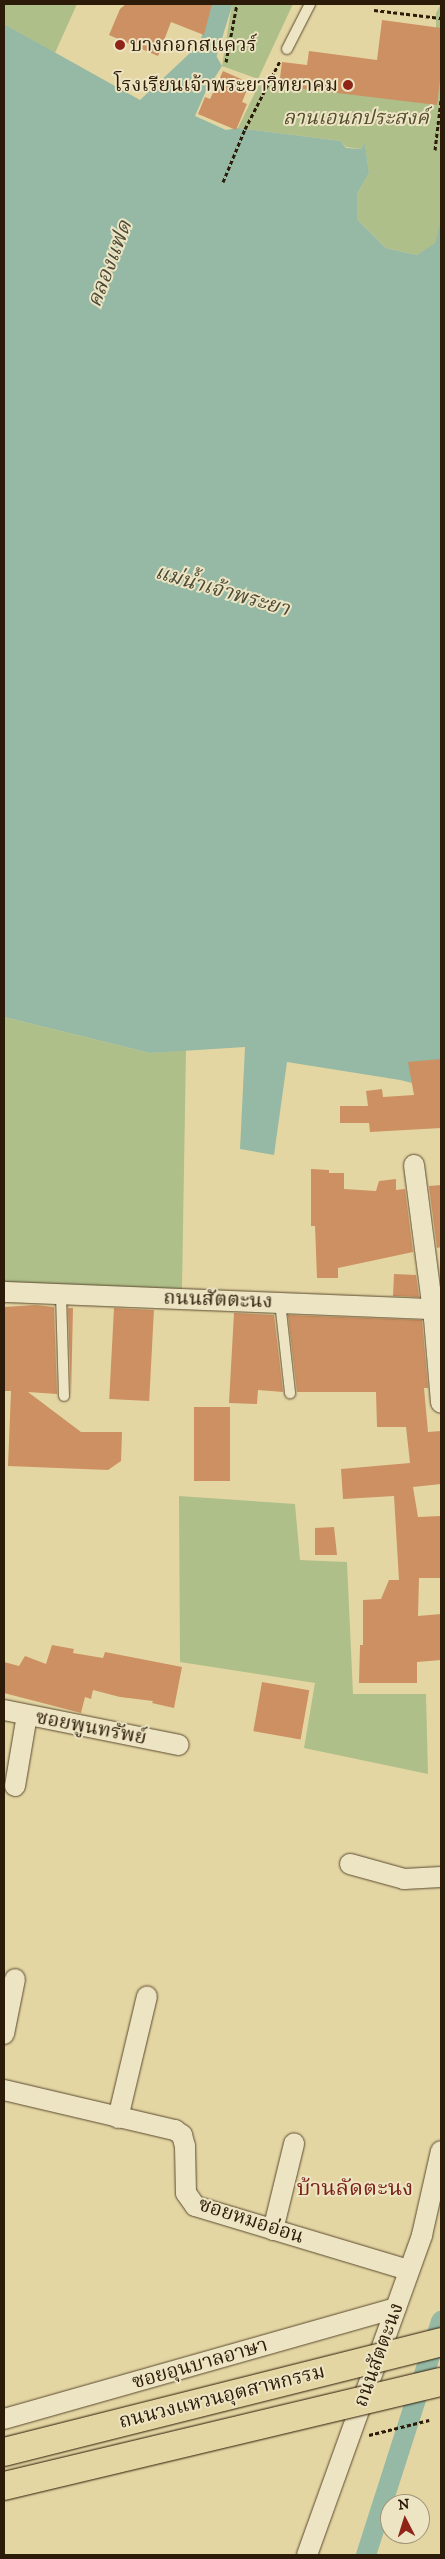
<!DOCTYPE html>
<html>
<head>
<meta charset="utf-8">
<style>
	body { margin:0 }
	#map { position:relative; width:445px; height:2559px; overflow:hidden; background:#e4d6a3; font-family:"IM FELL DW Pica","Noto Serif Thai",serif }
	div>[style] { position:absolute }
	.green>* { inset:0; background:#afbf89 }
	.water>* { inset:0; background:#95b9a4 }
	.canal>* { height:20px; margin:-10px; padding:0 10px; transform-origin:10px; border-radius:10px; background:#95b9a4 }
	.building>* { inset:0; background:#cc9062; transform-origin:0 0 }
	.path>* { height:3px; margin-top:-1.5px; transform-origin:0; background:repeating-linear-gradient(90deg,#2c1b08 0 4px,transparent 0 6.5px) }
	.roads { filter:drop-shadow(0 0 1px #5a4a2f) drop-shadow(0 0 1px #5a4a2f) }
	.service>* { height:10px; margin:-5px; padding:0 5px; transform-origin:5px; border-radius:5px; background:#ede4c3 }
	.minor>* { height:20px; margin:-10px; padding:0 10px; transform-origin:10px; border-radius:10px; background:#ede4c3 }
	.bridges { filter:drop-shadow(0 0 1px #2c1b08) drop-shadow(0 0 1px #2c1b08) }
	.primary-bridge>* { height:28px; margin:-14px; padding:0 14px; transform-origin:14px; border-radius:14px; background:#e4d6a3 }
	.dots>* { width:14px; height:14px; translate:-50% -50%; box-sizing:border-box; border:2px solid #ede4c3; border-radius:50% }
	span { translate:-50% -50%; white-space:nowrap; text-align:center; line-height:1.15; -webkit-text-stroke:4px #ede4c3; paint-order:stroke }
	.poi-label { font-size:20px; color:#2c1b08 }
	.left { translate:0 -50%; text-align:left }
	.right { translate:-100% -50%; text-align:right }
	.park-label { font-size:20px; color:#534c2f; font-style:italic }
	.street-label { font-size:20px; color:#2c1b08 }
	.water-label { font-size:21px; color:#4c4a37; font-style:italic }
	.quarter-label { font-size:22px; color:#7a1f14 }
	.frame { position:absolute; inset:0; border:5px solid #2c1b08; pointer-events:none }
	.north { position:absolute; left:380px; top:2494px; width:50px; height:50px; box-sizing:border-box; background:#ede4c3; border:1px solid #a09478; border-radius:50%; rotate:355deg; font-size:14px; font-weight:700; line-height:20px; text-align:center; color:#2c1b08 }
	.north::after { content:''; display:block; margin:auto; width:18px; height:22px; background:#8f2418; clip-path:polygon(50% 0,100% 100%,50% 72%,0 100%) }
</style>
</head>
<body>
<div id="map">
	<div class="green">
		<div style="clip-path:polygon(4px 4px,77px 4px,55px 53px,4px 24px)"></div>
		<div style="clip-path:polygon(232px 4px,293px 4px,258px 79px,222px 66px)"></div>
		<div style="clip-path:polygon(441px 4px,441px 218px,435px 244px,417px 255px,386px 248px,357px 219px,357px 194px,369px 173px,365px 145px,361px 149px,346px 147px,341px 141px,238px 128px,261px 80px,431px 100px,436px 52px,436px 13px)"></div>
		<div style="clip-path:polygon(4px 1017px,150px 1053px,186px 1050px,182px 1289px,4px 1282px)"></div>
		<div style="clip-path:polygon(179px 1496px,295px 1504px,300px 1560px,347px 1562px,353px 1694px,426px 1694px,428px 1774px,304px 1748px,315px 1683px,180px 1662px)"></div>
	</div>
	<div class="water">
		<div style="clip-path:polygon(4px 24px,140px 100px,206px 38px,222px 66px,205px 93px,195px 116px,226px 130px,238px 128px,341px 141px,346px 148px,361px 149px,365px 144px,369px 173px,357px 194px,357px 219px,386px 248px,417px 255px,435px 243px,441px 218px,441px 1090px,400px 1080px,287px 1062px,274px 1155px,240px 1149px,245px 1047px,150px 1053px,4px 1017px)"></div>
	</div>
	<div class="canal">
		<div style="left:200px;top:69px;width:7px;rotate:-56deg"></div>
		<div style="left:204px;top:63px;width:62px;rotate:-73deg"></div>
		<div style="left:366px;top:2555px;width:246px;rotate:-72.2deg"></div>
	</div>
	<div class="building">
		<div style="clip-path:polygon(126px 4px,212px 4px,204px 35px,171px 22px,158px 56px,109px 35px,120px 9px)"></div>
		<div style="clip-path:polygon(382px 20px,441px 28px,441px 71px,437px 105px,279px 86px,282px 62px,307px 65px,309px 51px,377px 60px)"></div>
		<div style="clip-path:polygon(223px 71px,250px 83px,242px 102px,247px 104px,236px 130px,198px 114px,205px 97px,210px 99px)"></div>
		<div style="clip-path:polygon(441px 1059px,441px 1128px,370px 1132px,369px 1123px,340px 1123px,340px 1106px,368px 1106px,366px 1091px,382px 1089px,383px 1097px,414px 1095px,408px 1062px)"></div>
		<div style="clip-path:polygon(311px 1169px,329px 1170px,329px 1173px,344px 1173px,344px 1189px,376px 1191px,379px 1181px,396px 1179px,396px 1190px,405px 1189px,413px 1252px,338px 1268px,338px 1278px,317px 1278px,315px 1226px,311px 1226px)"></div>
		<div style="clip-path:polygon(441px 1185px,441px 1247px,437px 1248px,429px 1186px)"></div>
		<div style="clip-path:polygon(394px 1274px,416px 1275px,419px 1297px,393px 1296px)"></div>
		<div style="clip-path:polygon(35px 1305px,54px 1307px,57px 1394px,28px 1392px,81px 1432px,122px 1432px,121px 1461px,108px 1470px,8px 1466px,11px 1391px,4px 1391px,4px 1307px)"></div>
		<div style="clip-path:polygon(68px 1308px,73px 1308px,71px 1395px)"></div>
		<div style="left:114px;top:1308px;width:40px;height:91px;rotate:3deg"></div>
		<div style="clip-path:polygon(234px 1313px,274px 1315px,283px 1392px,258px 1390px,257px 1404px,229px 1403px)"></div>
		<div style="clip-path:polygon(288px 1315px,422px 1320px,428px 1388px,424px 1388px,428px 1432px,441px 1431px,441px 1484px,413px 1487px,418px 1517px,441px 1516px,441px 1578px,419px 1578px,418px 1616px,441px 1614px,441px 1660px,417px 1662px,417px 1683px,359px 1683px,360px 1645px,363px 1645px,363px 1600px,381px 1599px,389px 1580px,399px 1580px,394px 1496px,343px 1499px,341px 1469px,410px 1463px,406px 1427px,377px 1427px,376px 1392px,297px 1392px)"></div>
		<div style="left:194px;top:1407px;width:36px;height:74px"></div>
		<div style="clip-path:polygon(334px 1527px,337px 1555px,315px 1555px,315px 1528px)"></div>
		<div style="clip-path:polygon(52px 1645px,74px 1649px,73px 1653px,103px 1658px,105px 1652px,182px 1667px,174px 1708px,152px 1703px,153px 1701px,120px 1697px,93px 1690px,91px 1699px,85px 1697px,81px 1713px,4px 1693px,4px 1662px,19px 1666px,25px 1656px,46px 1664px)"></div>
		<div style="left:262px;top:1682px;width:48px;height:50px;rotate:10deg"></div>
	</div>
	<div class="path">
		<div style="left:374px;top:10px;width:67px;rotate:6.8deg"></div>
		<div style="left:226px;top:62px;width:59px;rotate:-79.3deg"></div>
		<div style="left:435px;top:150px;width:50px;rotate:-83.2deg"></div>
		<div style="left:223px;top:182px;width:57px;rotate:-67.5deg"></div>
		<div style="left:245px;top:129px;width:76px;rotate:-62.8deg"></div>
		<div style="left:369px;top:2435px;width:62px;rotate:-14deg"></div>
	</div>
	<div class="roads">
		<div class="service">
			<div style="left:287px;top:49px;width:51px;rotate:-62.9deg"></div>
			<div style="left:61px;top:1295px;width:101px;rotate:88.3deg"></div>
			<div style="left:280px;top:1302px;width:92px;rotate:83.7deg"></div>
		</div>
		<div class="minor">
			<div style="left:414px;top:1165px;width:155px;rotate:82.6deg"></div>
			<div style="left:434px;top:1319px;width:84px;rotate:85.2deg"></div>
			<div style="left:4px;top:1292px;width:428px;rotate:2.3deg"></div>
			<div style="left:4px;top:1710px;width:178px;rotate:11.3deg"></div>
			<div style="left:15px;top:1786px;width:72px;rotate:-80.4deg"></div>
			<div style="left:350px;top:1864px;width:56px;rotate:15.5deg"></div>
			<div style="left:404px;top:1879px;width:37px;rotate:-3deg"></div>
			<div style="left:4px;top:2034px;width:56px;rotate:-78.7deg"></div>
			<div style="left:4px;top:2090px;width:176px;rotate:13.2deg"></div>
			<div style="left:175px;top:2130px;width:9px;rotate:36deg"></div>
			<div style="left:182px;top:2135px;width:11px;rotate:75deg"></div>
			<div style="left:185px;top:2146px;width:47px;rotate:88.8deg"></div>
			<div style="left:186px;top:2193px;width:16px;rotate:55deg"></div>
			<div style="left:195px;top:2206px;width:223px;rotate:16.7deg"></div>
			<div style="left:118px;top:2118px;width:125px;rotate:-76.6deg"></div>
			<div style="left:273px;top:2230px;width:89px;rotate:-76.3deg"></div>
			<div style="left:4px;top:2419px;width:407px;rotate:-15.8deg"></div>
			<div style="left:307px;top:2555px;width:340px;rotate:-70.2deg"></div>
			<div style="left:422px;top:2235px;width:86px;rotate:-77.3deg"></div>
		</div>
	</div>
	<div class="bridges">
		<div class="primary-bridge">
			<div style="left:4px;top:2452px;width:451px;rotate:-14.1deg"></div>
			<div style="left:4px;top:2486px;width:449px;rotate:-13.4deg"></div>
		</div>
	</div>
	<div class="dots">
		<div style="left:120px;top:45px;background:#8f2418"></div>
		<div style="left:348px;top:85px;background:#8f2418"></div>
	</div>
	<div class="poi-label">
		<span class="left" style="left:130px;top:45px">บางกอกสแควร์</span>
		<span class="right" style="left:338px;top:85px">โรงเรียนเจ้าพระยาวิทยาคม</span>
	</div>
	<div class="park-label">
		<span style="left:356px;top:118px">ลานเอนกประสงค์</span>
	</div>
	<div class="street-label">
		<span style="left:218px;top:1300px;rotate:2deg">ถนนสัตตะนง</span>
		<span style="left:91px;top:1728px;rotate:11deg">ซอยพูนทรัพย์</span>
		<span style="left:251px;top:2221px;rotate:18deg">ซอยหมออ่อน</span>
		<span style="left:379px;top:2355px;rotate:-70deg">ถนนสัตตะนง</span>
		<span style="left:200px;top:2364px;rotate:-16deg">ซอยอุนบาลอาษา</span>
		<span style="left:222px;top:2397px;rotate:-14deg">ถนนวงแหวนอุตสาหกรรม</span>
	</div>
	<div class="water-label">
		<span style="left:110px;top:264px;rotate:-69deg">คลองแฟด</span>
		<span style="left:222px;top:591px;rotate:16deg">แม่น้ำเจ้าพระยา</span>
	</div>
	<div class="quarter-label">
		<span style="left:355px;top:2189px">บ้านลัดตะนง</span>
	</div>
	<div class="frame"></div>
	<div class="north">N</div>
</div>
</body>
</html>
